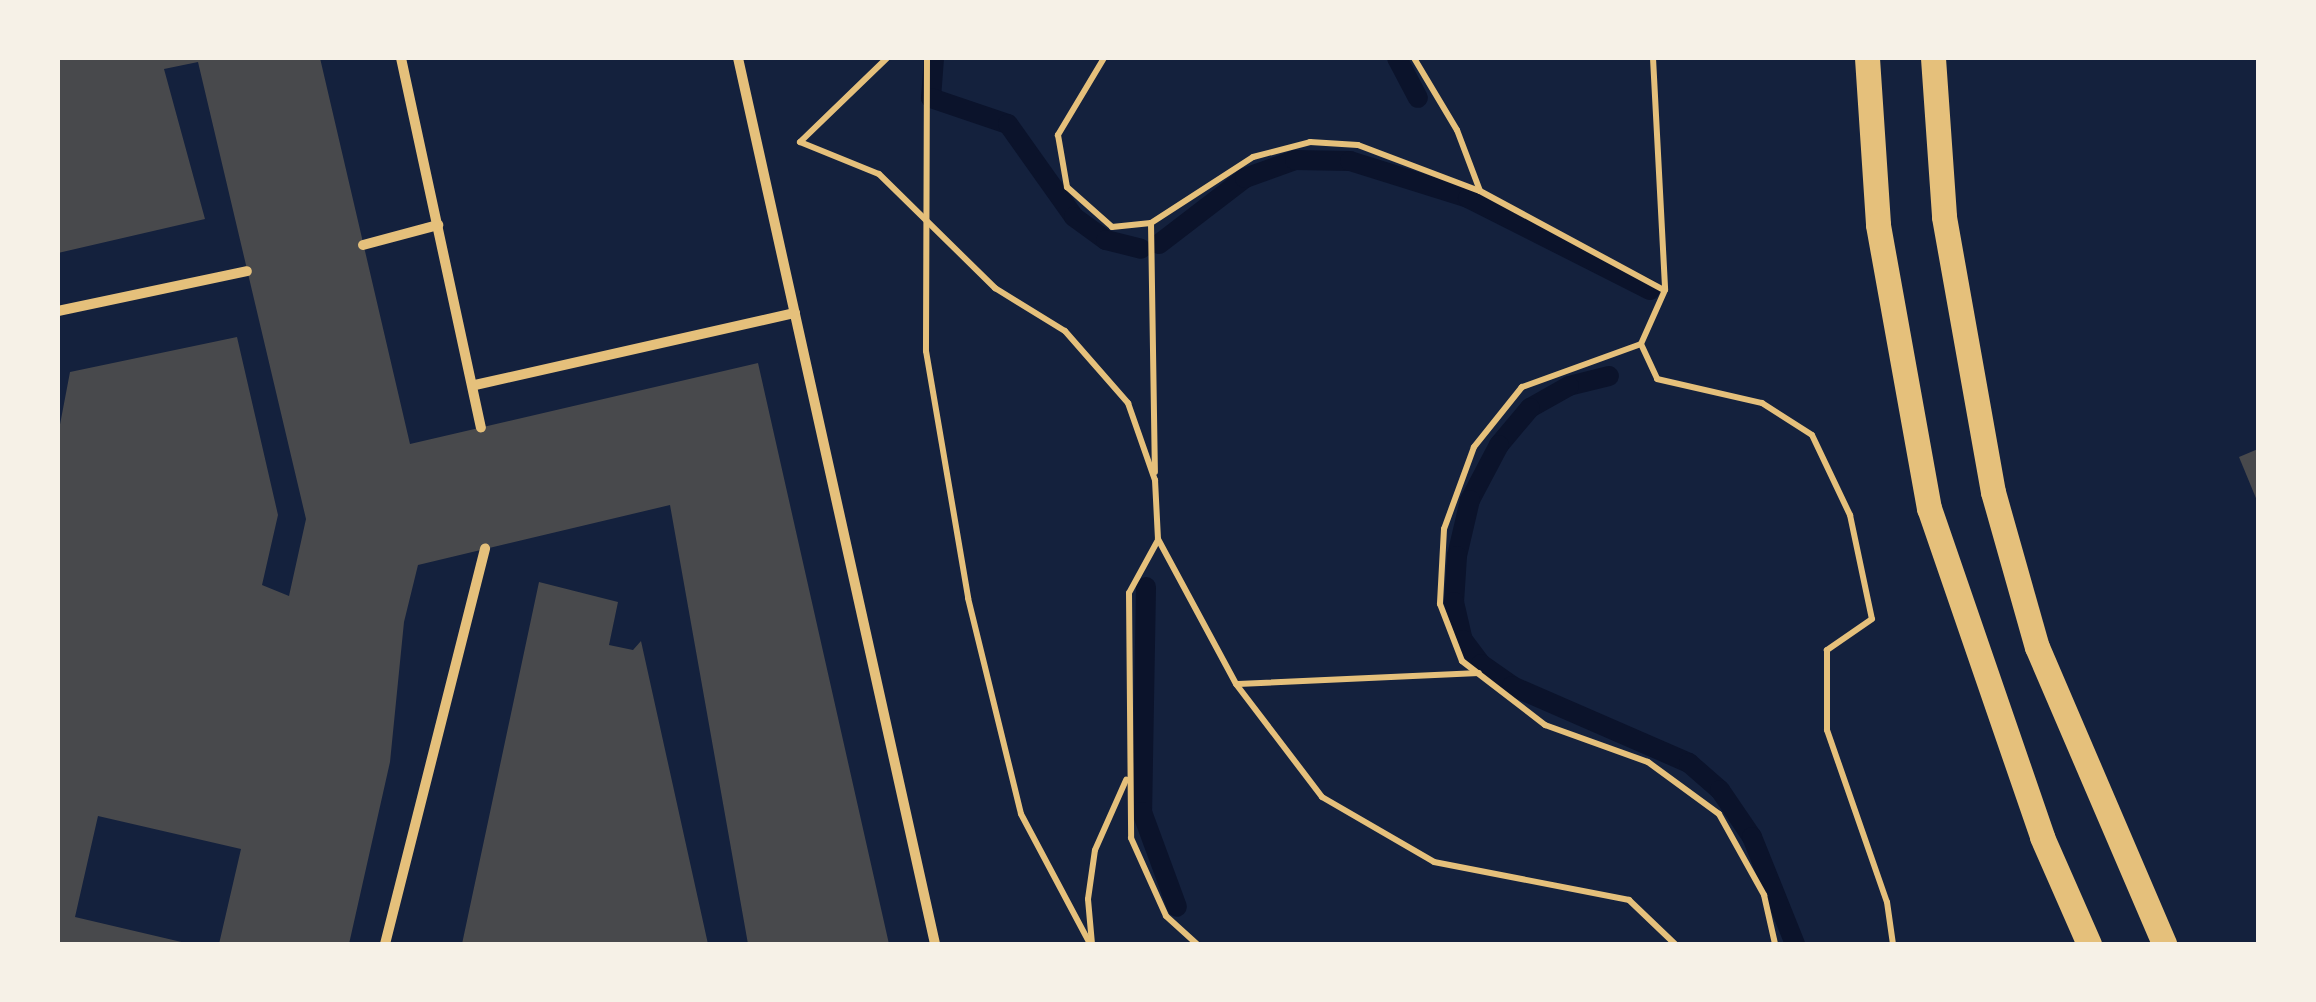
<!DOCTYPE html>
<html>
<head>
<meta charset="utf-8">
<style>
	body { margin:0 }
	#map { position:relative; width:2316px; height:1002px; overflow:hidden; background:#14213d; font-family:Commissioner,sans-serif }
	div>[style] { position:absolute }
	.stream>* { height:20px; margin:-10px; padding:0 10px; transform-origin:10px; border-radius:10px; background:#0b132b }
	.building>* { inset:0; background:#48494c }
	.path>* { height:6px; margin:-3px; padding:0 3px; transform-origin:3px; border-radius:3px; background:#e5c07b }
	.minor>* { height:10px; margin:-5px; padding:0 5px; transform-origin:5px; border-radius:5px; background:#e5c07b }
	.primary>* { height:25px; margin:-12.5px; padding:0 12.5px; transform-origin:12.5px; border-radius:12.5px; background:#e5c07b }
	span { translate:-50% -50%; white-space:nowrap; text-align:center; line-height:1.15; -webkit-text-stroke:8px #f6f1e7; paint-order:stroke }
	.frame { position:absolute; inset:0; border:60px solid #f6f1e7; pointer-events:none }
</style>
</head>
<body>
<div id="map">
	<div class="stream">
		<i style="left:934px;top:58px;width:40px;rotate:94.3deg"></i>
		<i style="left:931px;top:98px;width:81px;rotate:18.7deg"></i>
		<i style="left:1008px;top:124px;width:114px;rotate:54.6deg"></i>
		<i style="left:1074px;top:217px;width:39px;rotate:36deg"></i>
		<i style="left:1106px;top:240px;width:36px;rotate:14deg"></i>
		<i style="left:1397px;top:58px;width:45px;rotate:62.3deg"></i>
		<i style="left:1159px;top:244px;width:108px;rotate:-37.5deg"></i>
		<i style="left:1245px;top:178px;width:53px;rotate:-19.8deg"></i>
		<i style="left:1295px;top:160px;width:55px;rotate:1deg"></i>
		<i style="left:1350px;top:161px;width:124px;rotate:17.4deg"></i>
		<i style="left:1468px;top:198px;width:204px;rotate:26.8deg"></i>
		<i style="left:1609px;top:376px;width:41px;rotate:166deg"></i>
		<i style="left:1569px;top:386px;width:45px;rotate:150.6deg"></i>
		<i style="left:1530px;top:408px;width:48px;rotate:130deg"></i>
		<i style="left:1499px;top:445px;width:62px;rotate:117.8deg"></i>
		<i style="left:1470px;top:500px;width:57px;rotate:103.1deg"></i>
		<i style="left:1457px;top:556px;width:46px;rotate:93.7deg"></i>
		<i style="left:1454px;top:602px;width:39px;rotate:77deg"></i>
		<i style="left:1463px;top:640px;width:30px;rotate:53deg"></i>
		<i style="left:1481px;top:664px;width:38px;rotate:35deg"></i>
		<i style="left:1512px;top:686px;width:193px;rotate:23.5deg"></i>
		<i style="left:1689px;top:763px;width:41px;rotate:41.1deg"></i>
		<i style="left:1720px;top:790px;width:57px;rotate:55.8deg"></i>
		<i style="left:1752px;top:837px;width:115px;rotate:68.1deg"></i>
		<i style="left:1146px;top:587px;width:225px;rotate:91deg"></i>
		<i style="left:1142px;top:812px;width:101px;rotate:69.8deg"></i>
	</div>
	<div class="building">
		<i style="clip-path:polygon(58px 58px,320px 58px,410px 444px,758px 363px,889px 944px,748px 944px,670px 505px,418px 565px,404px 622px,390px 762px,349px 944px,219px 944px,241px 849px,98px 816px,75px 917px,190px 944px,58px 944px,58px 435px,70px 372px,237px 337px,278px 515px,262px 585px,289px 596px,306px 519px,198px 62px,164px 69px,205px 219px,58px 253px)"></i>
		<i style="clip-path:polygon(2258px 449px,2258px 503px,2239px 457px)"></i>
		<i style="clip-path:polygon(539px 582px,618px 602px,609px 645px,633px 650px,641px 641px,708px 944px,462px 944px)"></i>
	</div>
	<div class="path">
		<i style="left:887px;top:58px;width:121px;rotate:136deg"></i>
		<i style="left:800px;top:142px;width:85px;rotate:22.1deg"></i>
		<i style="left:879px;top:174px;width:163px;rotate:44.5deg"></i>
		<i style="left:995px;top:288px;width:82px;rotate:31.6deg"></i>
		<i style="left:1065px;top:331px;width:96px;rotate:48.8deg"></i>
		<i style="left:1128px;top:403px;width:82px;rotate:70.7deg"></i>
		<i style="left:1155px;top:480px;width:59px;rotate:87.1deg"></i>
		<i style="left:1158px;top:539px;width:165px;rotate:61.7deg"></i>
		<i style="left:1236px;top:684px;width:142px;rotate:52.7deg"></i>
		<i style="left:1322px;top:797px;width:129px;rotate:30.1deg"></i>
		<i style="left:1434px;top:862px;width:199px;rotate:11deg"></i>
		<i style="left:1629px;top:900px;width:64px;rotate:43.7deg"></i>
		<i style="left:927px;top:58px;width:293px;rotate:90.2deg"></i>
		<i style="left:926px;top:351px;width:251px;rotate:80.3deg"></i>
		<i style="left:968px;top:598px;width:222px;rotate:76.2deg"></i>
		<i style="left:1021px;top:814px;width:147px;rotate:62deg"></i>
		<i style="left:1104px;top:58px;width:90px;rotate:120.9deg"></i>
		<i style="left:1058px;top:135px;width:53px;rotate:80.2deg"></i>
		<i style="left:1067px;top:187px;width:60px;rotate:41.6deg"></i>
		<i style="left:1112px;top:227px;width:39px;rotate:-6deg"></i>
		<i style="left:1151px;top:223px;width:121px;rotate:-32.9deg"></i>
		<i style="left:1253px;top:157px;width:59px;rotate:-14.7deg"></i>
		<i style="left:1310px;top:142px;width:48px;rotate:3.6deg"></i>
		<i style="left:1358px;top:145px;width:130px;rotate:20.7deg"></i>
		<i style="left:1414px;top:58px;width:84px;rotate:59.2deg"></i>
		<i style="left:1457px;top:130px;width:65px;rotate:69.3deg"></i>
		<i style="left:1480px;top:191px;width:209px;rotate:28.3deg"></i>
		<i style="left:1653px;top:58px;width:232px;rotate:87deg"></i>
		<i style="left:1665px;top:290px;width:59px;rotate:114deg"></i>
		<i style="left:1641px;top:344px;width:127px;rotate:160.1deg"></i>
		<i style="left:1522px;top:387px;width:77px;rotate:128.7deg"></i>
		<i style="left:1474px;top:447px;width:87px;rotate:110.1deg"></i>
		<i style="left:1444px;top:529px;width:75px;rotate:93.1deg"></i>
		<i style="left:1440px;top:604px;width:61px;rotate:68.9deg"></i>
		<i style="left:1462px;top:661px;width:105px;rotate:37.6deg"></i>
		<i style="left:1545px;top:725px;width:109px;rotate:19.8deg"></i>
		<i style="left:1648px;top:762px;width:88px;rotate:36.2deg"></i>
		<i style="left:1719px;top:814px;width:93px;rotate:60.9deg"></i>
		<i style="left:1764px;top:895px;width:50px;rotate:77.3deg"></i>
		<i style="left:1151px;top:223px;width:249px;rotate:89.1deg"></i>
		<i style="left:1641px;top:344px;width:38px;rotate:65deg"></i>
		<i style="left:1657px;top:379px;width:108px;rotate:12.9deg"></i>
		<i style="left:1762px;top:403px;width:59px;rotate:32.6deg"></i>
		<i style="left:1812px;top:435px;width:89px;rotate:64.6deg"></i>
		<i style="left:1850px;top:515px;width:106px;rotate:78.1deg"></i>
		<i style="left:1872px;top:619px;width:55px;rotate:145.4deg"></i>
		<i style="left:1827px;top:650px;width:80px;rotate:90deg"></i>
		<i style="left:1827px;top:730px;width:182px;rotate:70.8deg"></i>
		<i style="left:1887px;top:902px;width:42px;rotate:81.9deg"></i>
		<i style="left:1158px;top:540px;width:60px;rotate:118.7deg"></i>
		<i style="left:1129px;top:593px;width:245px;rotate:89.5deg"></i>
		<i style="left:1131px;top:838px;width:85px;rotate:65.8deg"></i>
		<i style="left:1166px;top:916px;width:42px;rotate:42.1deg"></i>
		<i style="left:1238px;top:684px;width:241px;rotate:-2.6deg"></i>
		<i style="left:1092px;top:944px;width:45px;rotate:-95.1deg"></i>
		<i style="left:1088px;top:899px;width:49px;rotate:-81.9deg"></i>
		<i style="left:1095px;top:850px;width:77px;rotate:-66.1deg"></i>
	</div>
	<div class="minor">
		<i style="left:401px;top:58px;width:378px;rotate:77.8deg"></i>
		<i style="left:738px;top:58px;width:908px;rotate:77.46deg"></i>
		<i style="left:363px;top:245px;width:78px;rotate:-14.9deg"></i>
		<i style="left:58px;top:311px;width:193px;rotate:-11.9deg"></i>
		<i style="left:475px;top:385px;width:328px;rotate:-12.7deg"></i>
		<i style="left:385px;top:944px;width:408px;rotate:-75.8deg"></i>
	</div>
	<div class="primary">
		<i style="left:1867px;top:58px;width:167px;rotate:86.2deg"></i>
		<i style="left:1878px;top:225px;width:288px;rotate:79.8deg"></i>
		<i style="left:1929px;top:508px;width:348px;rotate:71deg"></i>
		<i style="left:2042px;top:837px;width:117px;rotate:66.3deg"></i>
		<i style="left:1933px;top:58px;width:159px;rotate:86deg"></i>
		<i style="left:1944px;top:217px;width:279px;rotate:79.9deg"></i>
		<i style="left:1993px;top:492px;width:161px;rotate:74.2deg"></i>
		<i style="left:2037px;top:647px;width:323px;rotate:66.8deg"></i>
	</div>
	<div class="frame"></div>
</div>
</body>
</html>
